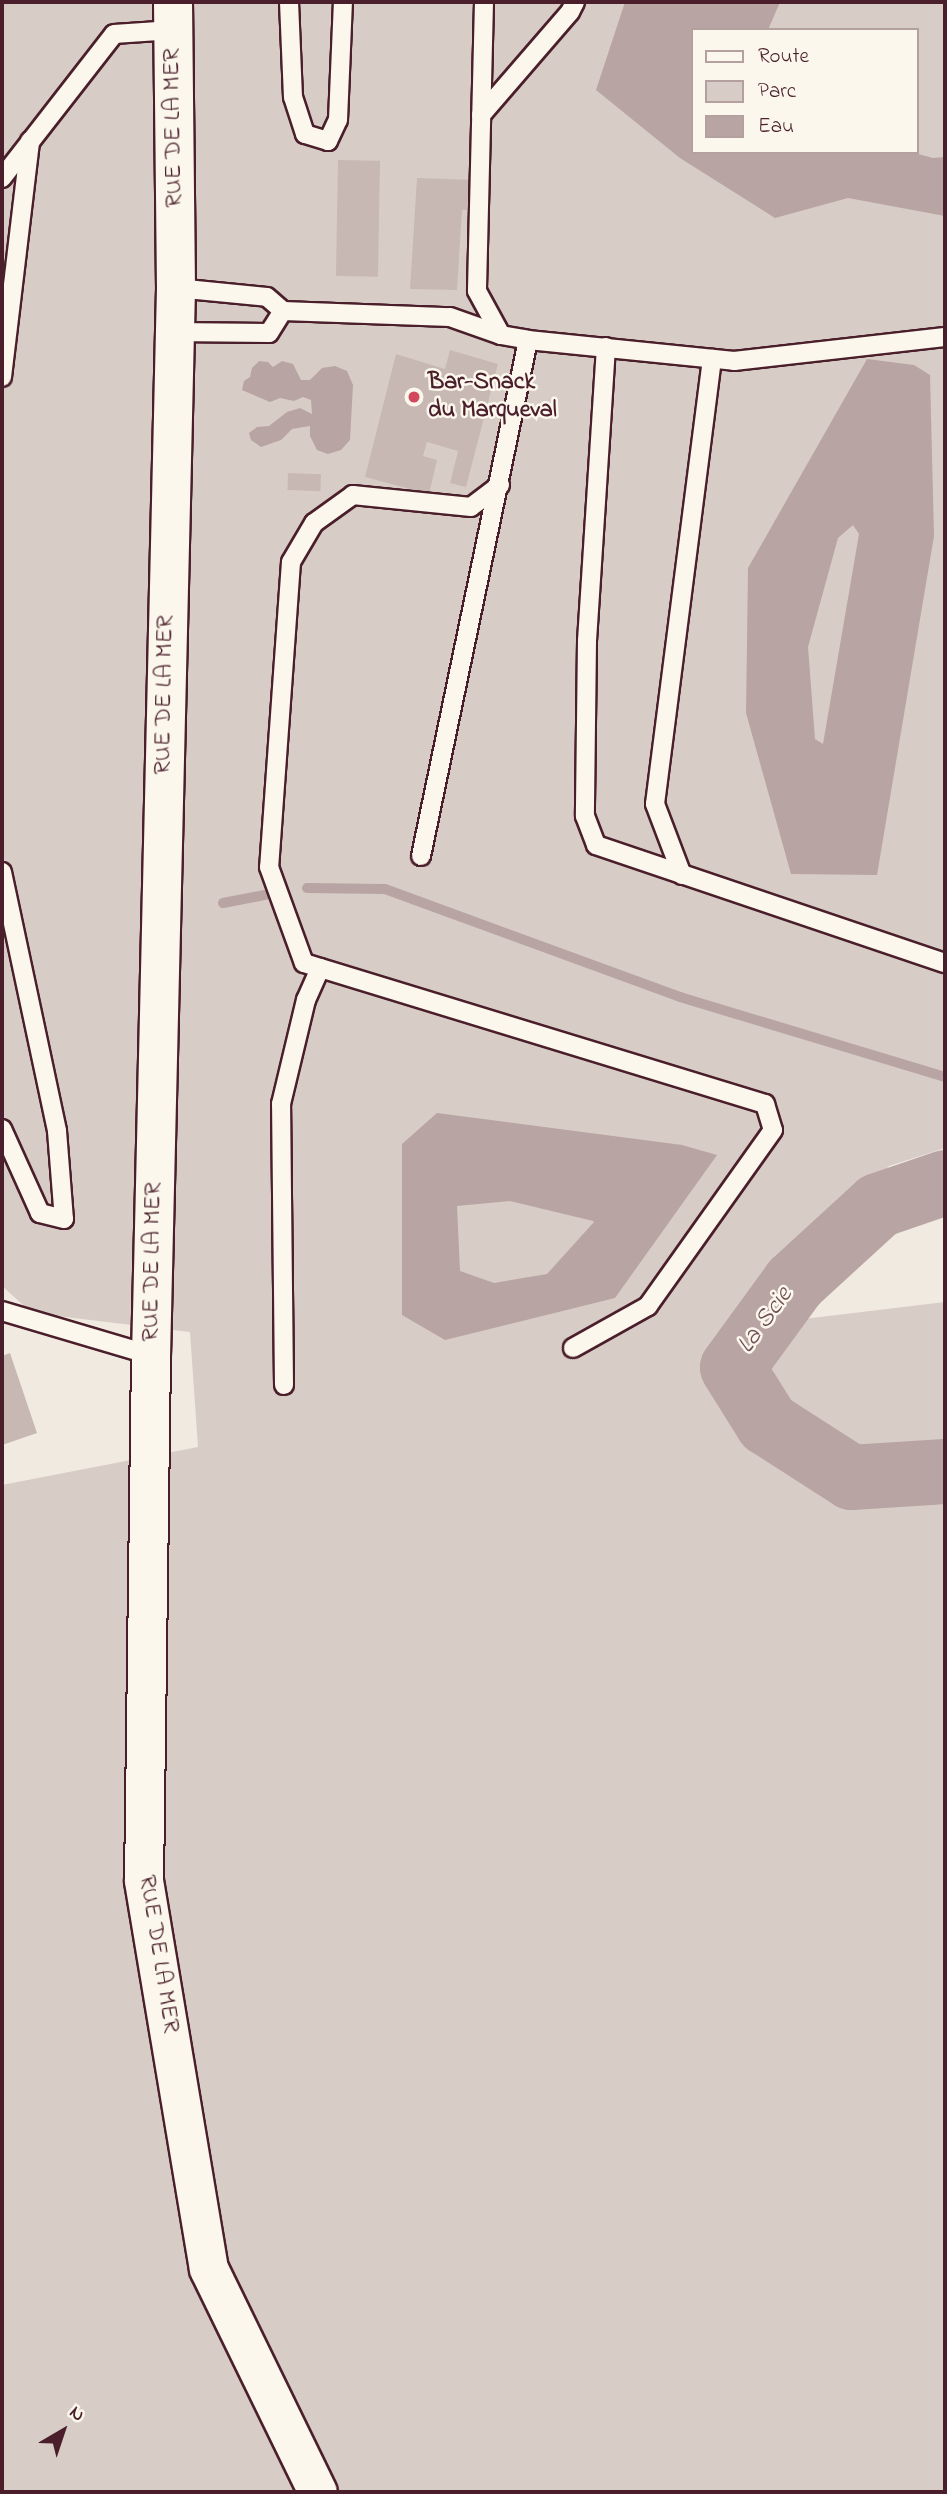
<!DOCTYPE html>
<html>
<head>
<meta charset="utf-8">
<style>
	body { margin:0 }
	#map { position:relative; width:947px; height:2494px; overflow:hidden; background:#f0eae0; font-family:"Indie Flower",sans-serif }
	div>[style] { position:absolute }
	.green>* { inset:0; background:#d8ccc6 }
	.water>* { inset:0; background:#b8a4a2 }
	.stream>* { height:10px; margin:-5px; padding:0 5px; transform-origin:5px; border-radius:5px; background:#b8a4a2 }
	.river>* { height:65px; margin:-32.5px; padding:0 32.5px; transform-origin:32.5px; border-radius:32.5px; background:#b8a4a2 }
	.building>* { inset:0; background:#c8b8b3; transform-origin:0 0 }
	.roads { filter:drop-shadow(2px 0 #4a1f2b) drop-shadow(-2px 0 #4a1f2b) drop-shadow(0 2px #4a1f2b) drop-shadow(0 -2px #4a1f2b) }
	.service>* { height:18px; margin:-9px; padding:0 9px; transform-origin:9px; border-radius:9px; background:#fbf7ec }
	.tertiary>* { height:38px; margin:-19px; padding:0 19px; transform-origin:19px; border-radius:19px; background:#fbf7ec }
	.dots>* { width:19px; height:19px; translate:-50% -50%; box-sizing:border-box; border:4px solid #fbf7ec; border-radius:50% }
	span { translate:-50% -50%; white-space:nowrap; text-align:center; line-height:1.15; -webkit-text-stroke:5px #fbf7ec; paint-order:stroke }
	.street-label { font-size:24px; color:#4a1f2b }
	.poi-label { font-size:24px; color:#4a1f2b; font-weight:700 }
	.left { translate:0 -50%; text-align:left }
	.water-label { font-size:26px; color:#704e55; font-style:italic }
	.frame { position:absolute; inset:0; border:4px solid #4a1f2b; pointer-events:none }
	.legend { position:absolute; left:691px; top:28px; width:228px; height:126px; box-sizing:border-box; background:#fbf7ec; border:2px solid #b4a19f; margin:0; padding:9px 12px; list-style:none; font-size:21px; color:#4a1f2b }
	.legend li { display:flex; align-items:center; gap:14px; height:35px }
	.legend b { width:35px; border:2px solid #b4a19f }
	.north { position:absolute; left:28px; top:2396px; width:70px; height:70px; -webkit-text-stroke:5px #fbf7ec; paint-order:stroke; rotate:39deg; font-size:19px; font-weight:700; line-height:28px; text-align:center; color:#4a1f2b }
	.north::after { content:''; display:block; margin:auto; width:24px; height:32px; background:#4a1f2b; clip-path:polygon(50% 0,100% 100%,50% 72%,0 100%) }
</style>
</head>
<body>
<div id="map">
	<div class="green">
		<i style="clip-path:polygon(evenodd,2px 2px,945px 2px,945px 1148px,889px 1166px,728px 1328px,945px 1302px,945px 2492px,2px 2492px,2px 1485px,198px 1447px,190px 1332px,32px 1313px,2px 1286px,2px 2px,693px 30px,917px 30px,917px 152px,693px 152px,693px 30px)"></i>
	</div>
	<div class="water">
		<i style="clip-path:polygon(625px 2px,780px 2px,768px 30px,693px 30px,693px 152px,911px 152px,933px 158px,945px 157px,945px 216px,848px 198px,775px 218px,680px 158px,596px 90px)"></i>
		<i style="clip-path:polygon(evenodd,867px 359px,914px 365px,930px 375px,934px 536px,877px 875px,791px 874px,746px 713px,748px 568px,867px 359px,853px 525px,859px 534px,823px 744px,815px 739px,808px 647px,838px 538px,853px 525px)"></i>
		<i style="clip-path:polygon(259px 361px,268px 362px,273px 367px,282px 361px,293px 364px,301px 380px,310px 380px,322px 368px,335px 366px,347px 371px,353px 385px,350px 440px,341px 450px,328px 454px,317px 450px,310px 436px,310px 426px,292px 429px,281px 440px,261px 447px,251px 440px,249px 433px,257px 427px,269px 426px,287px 412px,300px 408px,312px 414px,311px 400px,303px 397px,294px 401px,280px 398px,270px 402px,242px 390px,244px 381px,250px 377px,252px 368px)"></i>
		<i style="clip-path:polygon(evenodd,437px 1113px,682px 1145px,717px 1155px,615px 1298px,445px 1340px,402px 1315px,402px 1144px,437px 1113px,510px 1201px,593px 1221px,594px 1222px,547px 1274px,494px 1283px,460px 1271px,457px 1206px,510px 1201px)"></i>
	</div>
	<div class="stream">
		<i style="left:307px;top:888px;width:78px;rotate:0.7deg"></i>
		<i style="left:385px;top:889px;width:314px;rotate:20.1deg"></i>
		<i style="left:680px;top:997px;width:277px;rotate:16.8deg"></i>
		<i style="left:223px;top:903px;width:43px;rotate:-10.8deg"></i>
	</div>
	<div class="river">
		<i style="left:945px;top:1182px;width:71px;rotate:161.1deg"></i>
		<i style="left:878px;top:1205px;width:114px;rotate:137.5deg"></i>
		<i style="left:794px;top:1282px;width:105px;rotate:126.1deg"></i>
		<i style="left:732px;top:1367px;width:66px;rotate:58deg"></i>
		<i style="left:767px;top:1423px;width:100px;rotate:32.7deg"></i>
		<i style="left:851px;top:1477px;width:94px;rotate:-3.7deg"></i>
	</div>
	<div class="building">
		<i style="left:338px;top:160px;width:42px;height:116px;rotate:1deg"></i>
		<i style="clip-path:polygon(417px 178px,478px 180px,477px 210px,462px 210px,457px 290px,410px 289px)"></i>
		<i style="clip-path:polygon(450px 350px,498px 364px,466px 487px,450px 483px,458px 451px,427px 442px,423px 456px,437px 460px,429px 494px,365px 477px,396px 354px,445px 369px)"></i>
		<i style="left:288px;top:473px;width:33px;height:17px;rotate:2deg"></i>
		<i style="clip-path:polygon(10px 1353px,37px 1433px,2px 1445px,2px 1356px)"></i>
	</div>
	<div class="roads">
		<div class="service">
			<i style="left:289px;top:2px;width:95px;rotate:87.6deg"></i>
			<i style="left:293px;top:97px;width:39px;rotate:72deg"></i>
			<i style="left:305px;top:134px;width:24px;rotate:17deg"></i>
			<i style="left:328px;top:141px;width:23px;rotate:-65deg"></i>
			<i style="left:338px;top:120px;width:118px;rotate:-87.6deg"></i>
			<i style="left:484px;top:2px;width:289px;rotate:91.4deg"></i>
			<i style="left:477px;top:291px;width:50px;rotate:61.4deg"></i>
			<i style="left:481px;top:115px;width:136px;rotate:-49.2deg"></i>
			<i style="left:570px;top:12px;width:11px;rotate:-63deg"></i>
			<i style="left:2px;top:178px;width:182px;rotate:-52.1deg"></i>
			<i style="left:114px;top:34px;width:59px;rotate:-3.9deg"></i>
			<i style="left:176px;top:288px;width:91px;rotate:5.6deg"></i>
			<i style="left:267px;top:297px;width:21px;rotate:41deg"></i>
			<i style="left:283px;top:311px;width:167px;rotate:2.1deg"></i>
			<i style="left:450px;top:317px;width:54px;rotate:19.4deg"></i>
			<i style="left:501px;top:335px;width:27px;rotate:10deg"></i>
			<i style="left:528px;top:340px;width:207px;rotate:5.8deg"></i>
			<i style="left:734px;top:361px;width:212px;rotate:-6.5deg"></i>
			<i style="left:173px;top:332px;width:96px;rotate:0.6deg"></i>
			<i style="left:269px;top:333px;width:26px;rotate:-58deg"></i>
			<i style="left:606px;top:347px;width:295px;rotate:93.7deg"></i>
			<i style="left:587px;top:641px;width:175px;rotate:90.7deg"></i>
			<i style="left:585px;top:816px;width:31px;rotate:69deg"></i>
			<i style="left:596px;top:845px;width:368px;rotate:18.7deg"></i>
			<i style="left:2px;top:377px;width:238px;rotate:-83.2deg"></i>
			<i style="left:500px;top:485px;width:36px;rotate:143deg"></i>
			<i style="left:471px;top:507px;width:119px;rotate:-174.2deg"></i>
			<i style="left:353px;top:495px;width:48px;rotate:144.3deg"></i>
			<i style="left:314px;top:523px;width:45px;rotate:120.5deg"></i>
			<i style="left:291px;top:562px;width:306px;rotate:94.1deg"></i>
			<i style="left:269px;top:867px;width:102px;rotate:70deg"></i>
			<i style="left:304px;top:963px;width:482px;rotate:17deg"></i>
			<i style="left:765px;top:1104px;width:27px;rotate:73deg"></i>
			<i style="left:773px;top:1130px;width:216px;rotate:125.4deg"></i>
			<i style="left:648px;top:1306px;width:86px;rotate:150.8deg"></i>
			<i style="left:421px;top:856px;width:527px;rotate:-78.28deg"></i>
			<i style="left:2px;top:872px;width:265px;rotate:78deg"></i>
			<i style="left:57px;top:1131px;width:88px;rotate:85.5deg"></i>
			<i style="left:64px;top:1219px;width:25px;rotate:-166deg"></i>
			<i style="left:40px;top:1213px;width:92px;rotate:-114.3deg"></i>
			<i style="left:682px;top:875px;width:76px;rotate:-110.8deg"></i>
			<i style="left:655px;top:804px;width:449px;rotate:-82.7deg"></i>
			<i style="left:2px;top:1311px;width:155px;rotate:16.5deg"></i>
			<i style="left:284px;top:1385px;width:281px;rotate:-90.6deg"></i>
			<i style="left:281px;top:1104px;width:107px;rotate:-76.5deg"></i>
			<i style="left:306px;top:1000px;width:35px;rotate:-66deg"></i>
		</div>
		<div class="tertiary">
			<i style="left:173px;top:2px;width:286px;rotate:89.4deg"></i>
			<i style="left:176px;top:288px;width:1067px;rotate:91.34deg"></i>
			<i style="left:151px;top:1355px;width:526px;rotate:90.76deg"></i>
			<i style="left:144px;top:1881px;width:393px;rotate:80.5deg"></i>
			<i style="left:209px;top:2269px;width:248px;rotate:64deg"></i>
		</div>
	</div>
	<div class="dots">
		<i style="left:414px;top:397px;background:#d1495b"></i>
	</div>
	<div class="street-label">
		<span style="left:174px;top:128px;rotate:-91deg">RUE DE LA MER</span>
		<span style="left:165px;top:695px;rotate:-89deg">RUE DE LA MER</span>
		<span style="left:153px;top:1262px;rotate:-89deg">RUE DE LA MER</span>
		<span style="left:158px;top:1954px;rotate:81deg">RUE DE LA MER</span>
	</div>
	<div class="poi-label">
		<span class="left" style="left:428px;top:397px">Bar-Snack<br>du Marqueval</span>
	</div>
	<div class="water-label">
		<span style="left:766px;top:1321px;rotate:-54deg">La Scie</span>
	</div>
	<div class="frame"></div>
	<ul class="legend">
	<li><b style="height:9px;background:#fbf7ec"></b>Route</li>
	<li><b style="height:19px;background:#d8ccc6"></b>Parc</li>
	<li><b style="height:19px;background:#b8a4a2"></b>Eau</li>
	</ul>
	<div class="north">N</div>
</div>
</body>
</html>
